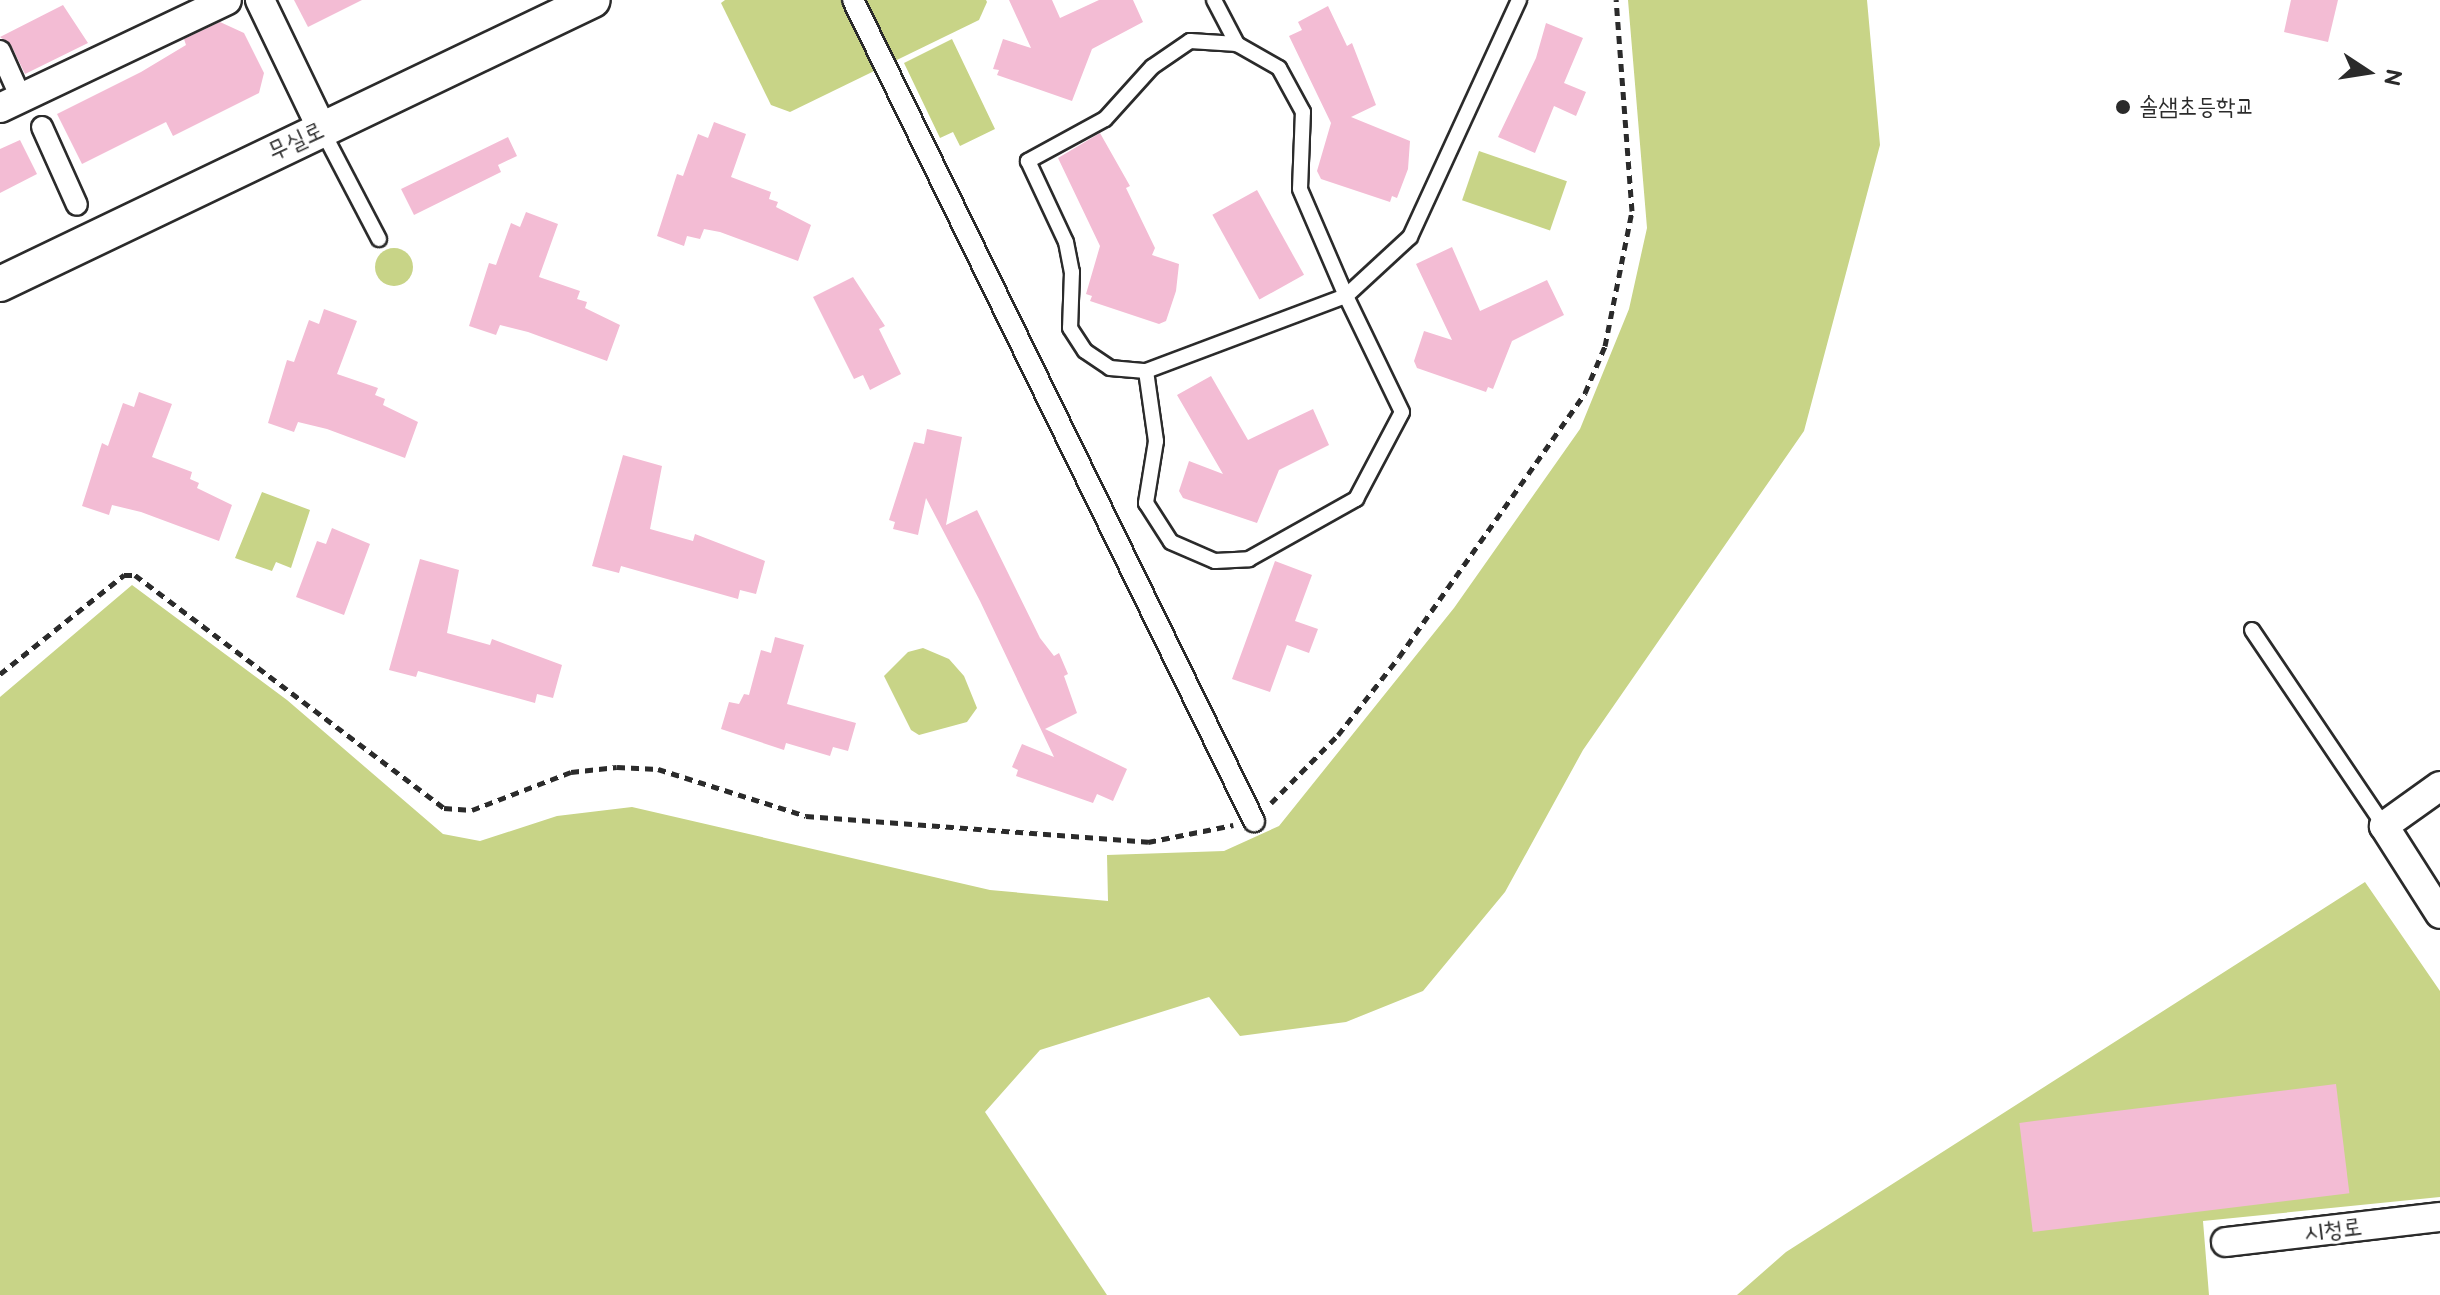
<!DOCTYPE html>
<html>
<head>
<meta charset="utf-8">
<style>
	body { margin:0 }
	#map { position:relative; width:2440px; height:1295px; overflow:hidden; background:#fff; font-family:"Balsamiq Sans","Poor Story",sans-serif }
	div>[style] { position:absolute }
	.green>* { inset:0; background:#c8d487; transform-origin:0 0 }
	.round { border-radius:50% }
	.building>* { inset:0; background:#f3bcd4; transform-origin:0 0 }
	.path>* { height:5px; margin-top:-2.5px; transform-origin:0; background:repeating-linear-gradient(90deg,#2b2b2b 0 8px,transparent 0 14px) }
	.roads { filter:drop-shadow(2px 0 #2b2b2b) drop-shadow(-2px 0 #2b2b2b) drop-shadow(0 2px #2b2b2b) drop-shadow(0 -2px #2b2b2b) }
	.service>* { height:14px; margin:-7px; padding:0 7px; transform-origin:7px; border-radius:7px; background:#fff }
	.pedestrian>* { height:20px; margin:-10px; padding:0 10px; transform-origin:10px; border-radius:10px; background:#fff }
	.minor>* { height:28px; margin:-14px; padding:0 14px; transform-origin:14px; border-radius:14px; background:#fff }
	.tertiary>* { height:34px; margin:-17px; padding:0 17px; transform-origin:17px; border-radius:17px; background:#fff }
	.dots>* { width:22px; height:22px; translate:-50% -50%; box-sizing:border-box; border:4px solid #fff; border-radius:50% }
	span { translate:-50% -50%; white-space:nowrap; text-align:center; line-height:1.15; -webkit-text-stroke:6px #fff; paint-order:stroke }
	.poi-label { font-size:24px; color:#2b2b2b }
	.left { translate:0 -50%; text-align:left }
	.street-label { font-size:24px; color:#2b2b2b }
	.north { position:absolute; left:2328px; top:32px; width:80px; height:80px; -webkit-text-stroke:6px #fff; paint-order:stroke; rotate:102deg; font-size:22px; font-weight:700; line-height:32px; text-align:center; color:#2b2b2b }
	.north::after { content:''; display:block; margin:auto; width:28px; height:36px; background:#2b2b2b; clip-path:polygon(50% 0,100% 100%,50% 72%,0 100%) }
</style>
</head>
<body>
<div id="map">
	<div class="green">
		<i style="clip-path:polygon(725px 0,986px 0,987px 2px,979px 20px,790px 112px,771px 105px,721px 3px)"></i>
		<i style="clip-path:polygon(1628px 0,1867px 0,1880px 145px,1804px 431px,1583px 750px,1505px 892px,1423px 991px,1346px 1022px,1240px 1036px,1209px 997px,1040px 1050px,985px 1112px,1107px 1295px,0 1295px,0 697px,132px 585px,287px 700px,443px 834px,480px 841px,557px 816px,632px 807px,990px 890px,1108px 901px,1107px 855px,1224px 851px,1279px 826px,1454px 608px,1580px 429px,1629px 309px,1647px 228px)"></i>
		<i style="clip-path:polygon(952px 39px,995px 129px,960px 146px,953px 132px,940px 138px,904px 63px)"></i>
		<i style="left:1479px;top:151px;width:93px;height:52px;rotate:19deg"></i>
		<i class="round" style="left:375px;top:248px;width:38px;height:38px"></i>
		<i style="clip-path:polygon(262px 492px,310px 510px,291px 568px,276px 562px,272px 571px,235px 558px)"></i>
		<i style="clip-path:polygon(923px 648px,949px 659px,964px 676px,977px 708px,967px 722px,919px 735px,911px 730px,884px 676px,908px 652px)"></i>
		<i style="clip-path:polygon(2365px 882px,2440px 991px,2440px 1197px,2203px 1221px,2209px 1295px,1737px 1295px,1786px 1252px)"></i>
	</div>
	<div class="building">
		<i style="clip-path:polygon(294px 0,362px 0,308px 27px)"></i>
		<i style="clip-path:polygon(1009px 0,1052px 0,1060px 18px,1099px 0,1133px 0,1143px 22px,1092px 49px,1072px 101px,997px 75px,999px 70px,993px 69px,1003px 39px,1031px 48px)"></i>
		<i style="clip-path:polygon(2291px 0,2338px 0,2328px 42px,2284px 32px)"></i>
		<i style="clip-path:polygon(63px 5px,88px 43px,25px 74px,11px 45px,0 37px)"></i>
		<i style="clip-path:polygon(1328px 6px,1347px 46px,1352px 43px,1376px 105px,1351px 117px,1410px 141px,1408px 169px,1397px 198px,1392px 196px,1390px 202px,1321px 179px,1317px 171px,1331px 123px,1289px 36px,1302px 30px,1298px 22px)"></i>
		<i style="clip-path:polygon(220px 22px,244px 33px,264px 73px,259px 93px,173px 136px,166px 122px,82px 164px,57px 114px,141px 72px,186px 45px,184px 39px)"></i>
		<i style="clip-path:polygon(1546px 23px,1583px 38px,1564px 83px,1586px 92px,1576px 116px,1554px 106px,1535px 153px,1498px 137px,1536px 58px)"></i>
		<i style="clip-path:polygon(714px 122px,746px 134px,731px 177px,771px 192px,769px 199px,778px 202px,776px 207px,811px 225px,798px 261px,720px 232px,704px 229px,700px 239px,687px 236px,684px 246px,657px 236px,677px 174px,683px 176px,698px 134px,708px 138px)"></i>
		<i style="clip-path:polygon(1100px 133px,1130px 186px,1126px 188px,1155px 248px,1152px 255px,1179px 264px,1176px 291px,1166px 321px,1159px 324px,1090px 301px,1092px 296px,1086px 294px,1100px 246px,1058px 158px)"></i>
		<i style="clip-path:polygon(508px 137px,517px 156px,498px 165px,501px 172px,414px 215px,401px 189px)"></i>
		<i style="clip-path:polygon(20px 140px,37px 174px,0 193px,0 149px)"></i>
		<i style="left:1257px;top:190px;width:97px;height:51px;rotate:61deg"></i>
		<i style="clip-path:polygon(526px 212px,558px 224px,539px 277px,580px 291px,577px 299px,587px 302px,585px 308px,620px 325px,607px 361px,528px 332px,500px 325px,496px 335px,469px 326px,489px 263px,496px 265px,511px 223px,520px 227px)"></i>
		<i style="clip-path:polygon(1452px 247px,1480px 311px,1547px 280px,1564px 315px,1512px 341px,1493px 389px,1488px 387px,1486px 392px,1417px 368px,1414px 361px,1424px 331px,1452px 340px,1416px 264px)"></i>
		<i style="clip-path:polygon(853px 277px,885px 326px,879px 329px,901px 374px,870px 390px,863px 375px,854px 379px,813px 297px)"></i>
		<i style="clip-path:polygon(324px 309px,357px 321px,337px 374px,378px 388px,375px 395px,385px 399px,383px 405px,418px 422px,405px 458px,327px 429px,298px 422px,294px 432px,268px 423px,287px 360px,294px 362px,309px 320px,319px 324px)"></i>
		<i style="clip-path:polygon(1211px 376px,1248px 440px,1313px 409px,1329px 445px,1279px 470px,1257px 523px,1183px 498px,1179px 491px,1189px 461px,1223px 474px,1177px 395px)"></i>
		<i style="clip-path:polygon(139px 392px,172px 404px,152px 457px,192px 472px,190px 479px,199px 483px,197px 488px,232px 505px,219px 541px,141px 512px,112px 505px,109px 515px,82px 506px,102px 443px,108px 446px,123px 403px,134px 407px)"></i>
		<i style="clip-path:polygon(927px 429px,962px 437px,946px 525px,977px 510px,1040px 638px,1054px 656px,1059px 653px,1068px 674px,1064px 676px,1077px 713px,1045px 729px,1127px 769px,1113px 801px,1097px 794px,1093px 803px,1016px 776px,1018px 770px,1012px 767px,1022px 744px,1054px 757px,980px 601px,926px 498px,918px 535px,893px 529px,895px 522px,889px 520px,914px 442px,924px 444px)"></i>
		<i style="clip-path:polygon(623px 455px,662px 466px,650px 529px,693px 541px,695px 534px,765px 561px,756px 594px,740px 590px,738px 599px,621px 566px,619px 573px,592px 566px)"></i>
		<i style="clip-path:polygon(332px 528px,370px 544px,344px 615px,296px 597px,317px 541px,326px 544px)"></i>
		<i style="clip-path:polygon(420px 559px,459px 570px,447px 633px,490px 645px,492px 639px,562px 665px,553px 698px,537px 694px,535px 703px,418px 671px,416px 677px,389px 670px)"></i>
		<i style="clip-path:polygon(1275px 561px,1312px 575px,1295px 621px,1318px 629px,1309px 653px,1287px 645px,1270px 692px,1232px 679px)"></i>
		<i style="clip-path:polygon(775px 637px,804px 645px,787px 704px,856px 723px,848px 751px,833px 747px,830px 756px,786px 743px,784px 750px,721px 729px,729px 702px,739px 704px,744px 694px,749px 695px,761px 650px,771px 653px)"></i>
		<i style="left:2336px;top:1084px;width:110px;height:319px;rotate:83deg"></i>
	</div>
	<div class="path">
		<i style="left:0;top:674px;width:159px;rotate:-38.6deg"></i>
		<i style="left:124px;top:575px;width:11px"></i>
		<i style="left:135px;top:575px;width:387px;rotate:37deg"></i>
		<i style="left:444px;top:808px;width:28px;rotate:4deg"></i>
		<i style="left:472px;top:810px;width:106px;rotate:-21deg"></i>
		<i style="left:571px;top:772px;width:46px;rotate:-6.2deg"></i>
		<i style="left:617px;top:767px;width:41px;rotate:2.8deg"></i>
		<i style="left:658px;top:769px;width:155px;rotate:17.6deg"></i>
		<i style="left:806px;top:816px;width:343px;rotate:4.3deg"></i>
		<i style="left:1148px;top:842px;width:87px;rotate:-11.3deg"></i>
		<i style="left:1271px;top:803px;width:95px;rotate:-45.4deg"></i>
		<i style="left:1338px;top:735px;width:99px;rotate:-52deg"></i>
		<i style="left:1399px;top:657px;width:323px;rotate:-54.8deg"></i>
		<i style="left:1585px;top:393px;width:51px;rotate:-66.9deg"></i>
		<i style="left:1605px;top:346px;width:138px;rotate:-78.7deg"></i>
		<i style="left:1632px;top:211px;width:212px;rotate:-94.3deg"></i>
	</div>
	<div class="roads">
		<div class="service">
			<i style="left:1214px;top:0;width:50px;rotate:62.4deg"></i>
			<i style="left:322px;top:130px;width:123px;rotate:62.4deg"></i>
			<i style="left:1146px;top:371px;width:71px;rotate:81.9deg"></i>
			<i style="left:1156px;top:441px;width:63px;rotate:99.2deg"></i>
			<i style="left:1146px;top:503px;width:46px;rotate:57.3deg"></i>
			<i style="left:1171px;top:542px;width:48px;rotate:23.4deg"></i>
			<i style="left:1215px;top:561px;width:34px;rotate:-3deg"></i>
			<i style="left:1249px;top:559px;width:123px;rotate:-29.3deg"></i>
			<i style="left:1356px;top:499px;width:98px;rotate:-62.1deg"></i>
			<i style="left:1402px;top:412px;width:129px;rotate:-115.8deg"></i>
			<i style="left:1346px;top:296px;width:116px;rotate:-113.3deg"></i>
			<i style="left:1300px;top:189px;width:77px;rotate:-87.8deg"></i>
			<i style="left:1303px;top:112px;width:50px;rotate:-118.6deg"></i>
			<i style="left:1279px;top:68px;width:48px;rotate:-150.3deg"></i>
			<i style="left:1237px;top:44px;width:47px;rotate:-176.3deg"></i>
			<i style="left:1190px;top:41px;width:46px;rotate:145.6deg"></i>
			<i style="left:1152px;top:67px;width:70px;rotate:132.1deg"></i>
			<i style="left:1105px;top:119px;width:88px;rotate:151.4deg"></i>
			<i style="left:1028px;top:161px;width:89px;rotate:64.9deg"></i>
			<i style="left:1066px;top:242px;width:31px;rotate:79deg"></i>
			<i style="left:1072px;top:272px;width:56px;rotate:92deg"></i>
			<i style="left:1070px;top:328px;width:27px;rotate:57deg"></i>
			<i style="left:1085px;top:351px;width:30px;rotate:34deg"></i>
			<i style="left:1110px;top:368px;width:36px;rotate:5deg"></i>
			<i style="left:1146px;top:371px;width:214px;rotate:-20.6deg"></i>
			<i style="left:1346px;top:296px;width:87px;rotate:-42.7deg"></i>
			<i style="left:1410px;top:237px;width:261px;rotate:-65.3deg"></i>
			<i style="left:2252px;top:630px;width:236px;rotate:56deg"></i>
		</div>
		<div class="pedestrian">
			<i style="left:853px;top:0;width:914px;rotate:63.97deg"></i>
			<i style="left:0;top:51px;width:42px;rotate:65.9deg"></i>
			<i style="left:42px;top:127px;width:85px;rotate:65.8deg"></i>
		</div>
		<div class="minor">
			<i style="left:260px;top:0;width:143px;rotate:64.3deg"></i>
			<i style="left:0;top:108px;width:251px;rotate:-25.4deg"></i>
			<i style="left:2440px;top:786px;width:69px;rotate:144.5deg"></i>
			<i style="left:2384px;top:826px;width:104px;rotate:57.5deg"></i>
			<i style="left:2226px;top:1242px;width:215px;rotate:-6.7deg"></i>
		</div>
		<div class="tertiary">
			<i style="left:0;top:284px;width:657px;rotate:-25.59deg"></i>
		</div>
	</div>
	<div class="dots">
		<i style="left:2123px;top:107px;background:#2b2b2b"></i>
	</div>
	<div class="poi-label">
		<span class="left" style="left:2139px;top:107px">솔샘초등학교</span>
	</div>
	<div class="street-label">
		<span style="left:296px;top:141px;rotate:-25deg">무실로</span>
		<span style="left:2333px;top:1230px;rotate:-7deg">시청로</span>
	</div>
	<div class="north">N</div>
</div>
</body>
</html>
